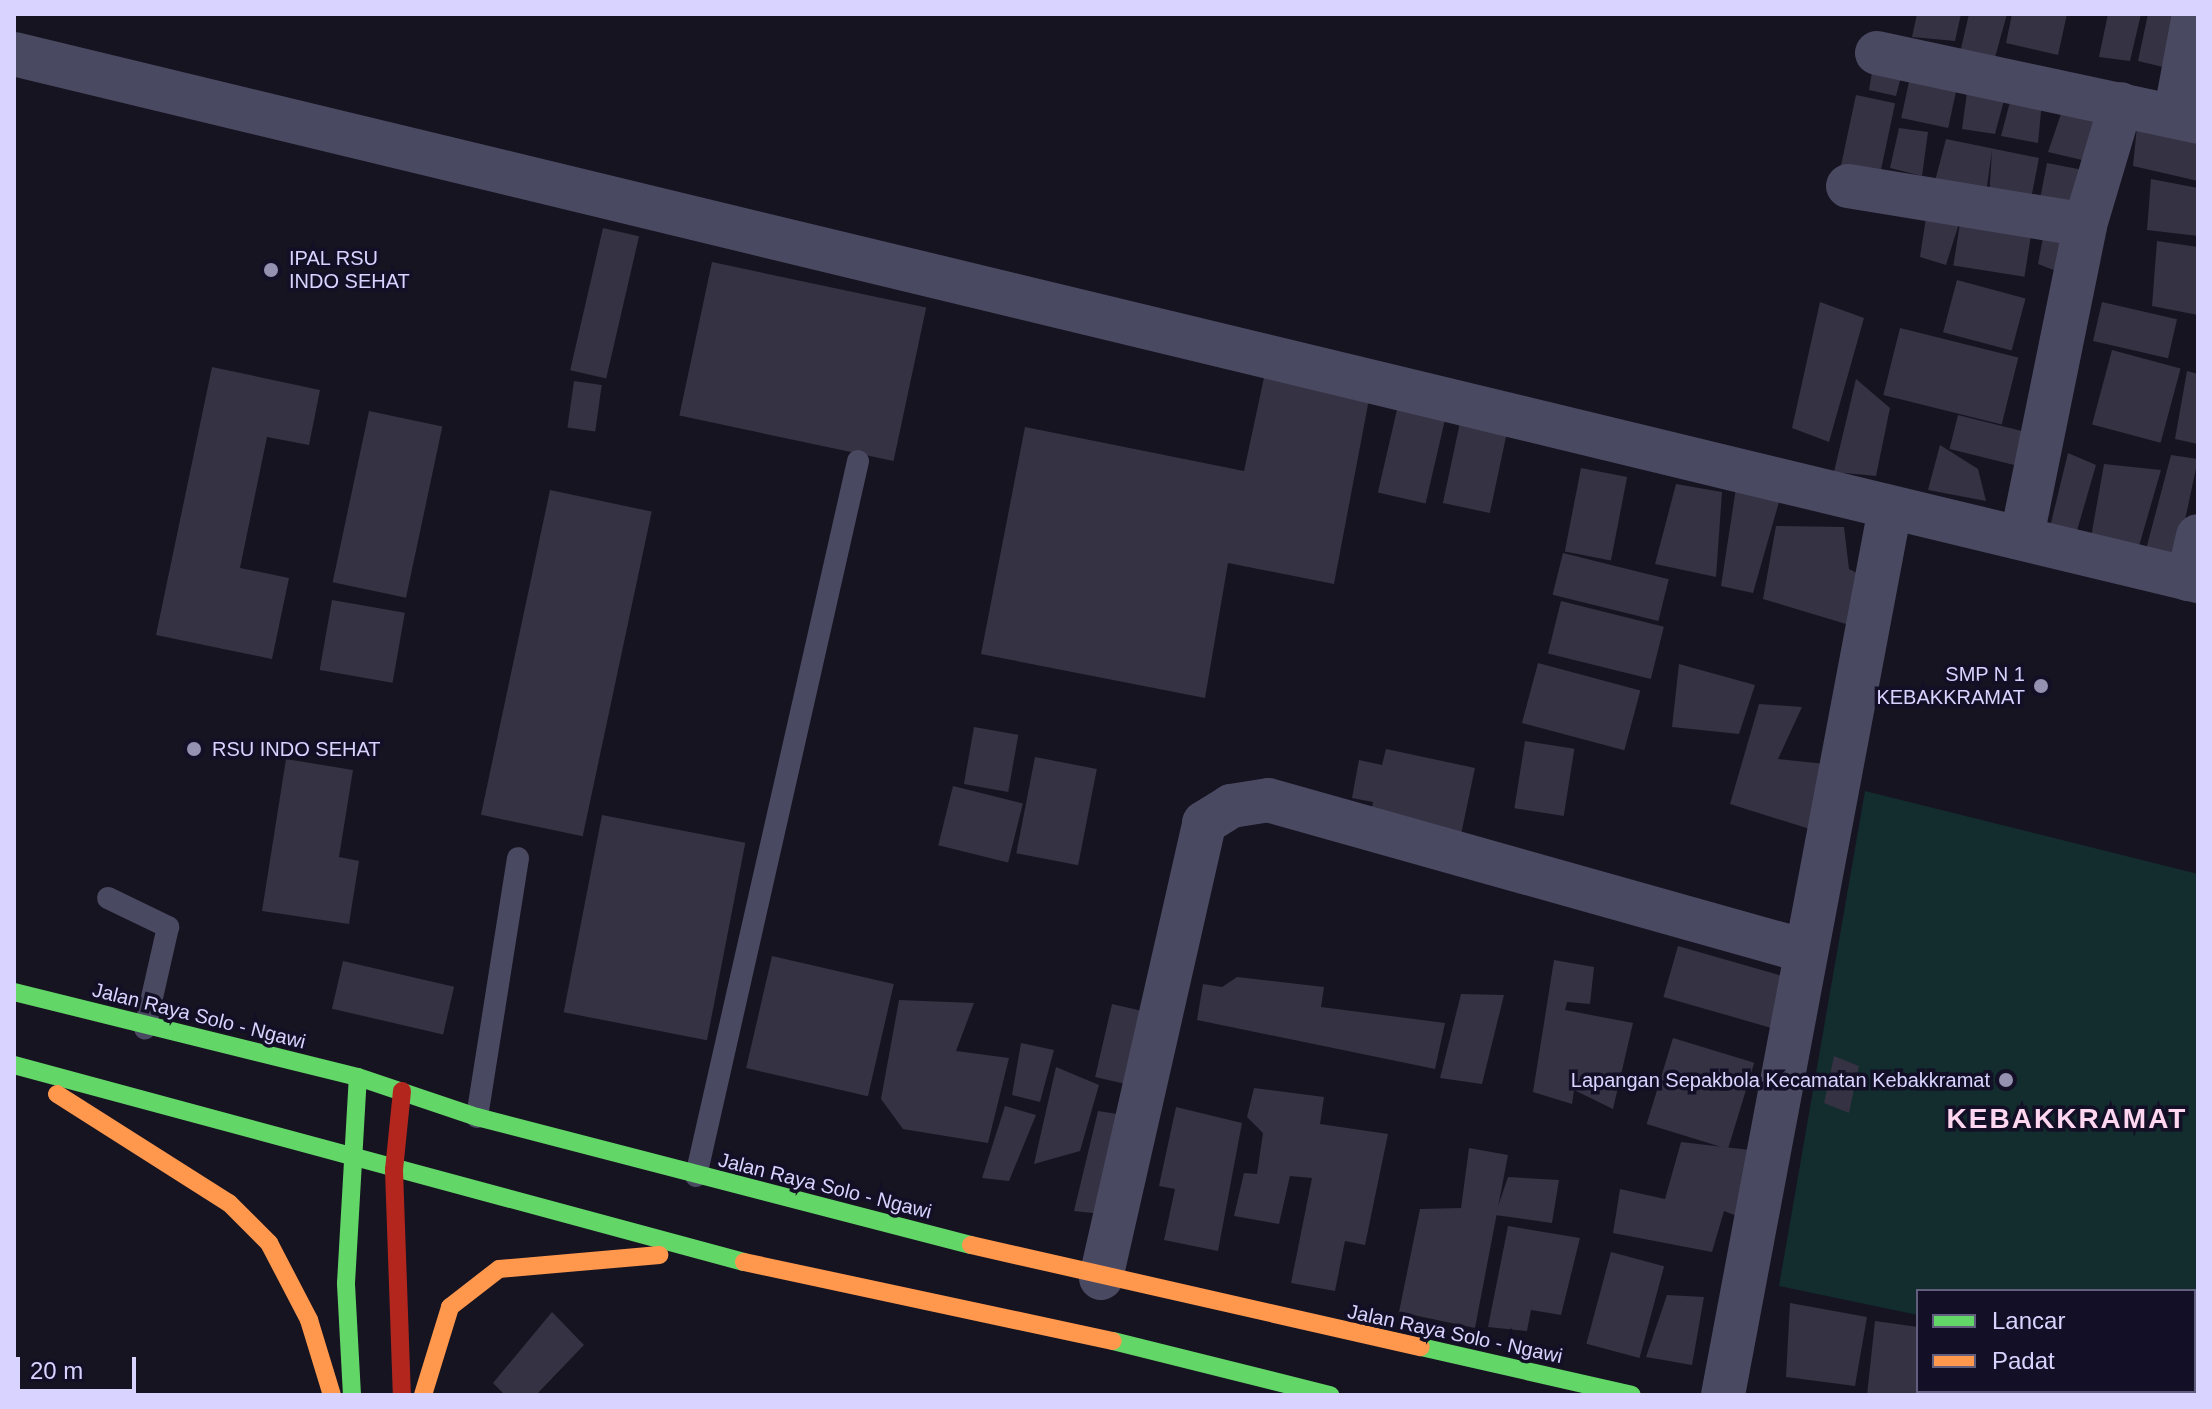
<!DOCTYPE html>
<html>
<head>
<meta charset="utf-8">
<style>
	body { margin:0 }
	#map { position:relative; width:2212px; height:1409px; overflow:hidden; background:#161421; font-family:Arial,sans-serif }
	div>[style] { position:absolute }
	.green>* { inset:0; background:#132c2d }
	.building>* { inset:0; background:#343243; transform-origin:0 0 }
	.lane>* { height:22px; margin:-11px; padding:0 11px; transform-origin:11px; border-radius:11px; background:#4a4962 }
	.street>* { height:44px; margin:-22px; padding:0 22px; transform-origin:22px; border-radius:22px; background:#4a4962 }
	.fast>* { height:18px; margin:-9px; padding:0 9px; transform-origin:9px; border-radius:9px; background:#63d668 }
	.slow>* { height:18px; margin:-9px; padding:0 9px; transform-origin:9px; border-radius:9px; background:#ff974d }
	.jam>* { height:18px; margin:-9px; padding:0 9px; transform-origin:9px; border-radius:9px; background:#b3261e }
	.dots>* { width:22px; height:22px; translate:-50% -50%; box-sizing:border-box; border:4px solid #130f26; border-radius:50% }
	span { translate:-50% -50%; white-space:nowrap; text-align:center; line-height:1.15; -webkit-text-stroke:7px #130f26; paint-order:stroke }
	.poi-label { font-size:20px; color:#d9d4ff }
	.left { translate:0 -50%; text-align:left }
	.right { translate:-100% -50%; text-align:right }
	.street-label { font-size:20px; color:#d9d4ff }
	.district-label { font-size:28px; color:#ffd6f0; font-weight:700; letter-spacing:2px }
	.frame { position:absolute; inset:0; border:16px solid #d9d4ff; pointer-events:none }
	.legend { position:absolute; left:1916px; top:1289px; width:280px; height:104px; box-sizing:border-box; background:#130f26; border:2px solid #625e7d; margin:0; padding:10px 14px; list-style:none; font-size:24px; color:#d9d4ff }
	.legend li { display:flex; align-items:center; gap:16px; height:40px }
	.legend b { width:40px; border:2px solid #625e7d }
	.scale { position:absolute; left:16px; top:1357px; width:120px; height:36px; box-sizing:border-box; border:4px solid #d9d4ff; border-top:0; padding-left:10px; font-size:24px; line-height:28px; white-space:nowrap; color:#d9d4ff; -webkit-text-stroke:6px #130f26; paint-order:stroke }
</style>
</head>
<body>
<div id="map">
	<div class="green">
		<i style="clip-path:polygon(1865px 791px,2198px 874px,2198px 1373px,2194px 1291px,1918px 1291px,1918px 1315px,1779px 1286px)"></i>
	</div>
	<div class="building">
		<i style="clip-path:polygon(1917px 14px,1961px 14px,1955px 41px,1912px 37px)"></i>
		<i style="clip-path:polygon(1969px 14px,2007px 14px,1994px 61px,1959px 57px)"></i>
		<i style="clip-path:polygon(2012px 14px,2067px 14px,2058px 55px,2006px 43px)"></i>
		<i style="clip-path:polygon(2108px 14px,2141px 14px,2130px 61px,2099px 57px)"></i>
		<i style="clip-path:polygon(2148px 14px,2176px 14px,2163px 67px,2138px 61px)"></i>
		<i style="clip-path:polygon(1874px 60px,1903px 69px,1896px 96px,1869px 90px)"></i>
		<i style="left:1910px;top:77px;width:48px;height:42px;rotate:12deg"></i>
		<i style="clip-path:polygon(1968px 85px,2006px 93px,1995px 134px,1962px 129px)"></i>
		<i style="left:1856px;top:95px;width:40px;height:78px;rotate:12deg"></i>
		<i style="clip-path:polygon(2011px 98px,2042px 102px,2038px 143px,2001px 136px)"></i>
		<i style="clip-path:polygon(2063px 108px,2107px 116px,2095px 163px,2048px 152px)"></i>
		<i style="clip-path:polygon(2137px 126px,2198px 140px,2198px 181px,2133px 166px)"></i>
		<i style="clip-path:polygon(1899px 128px,1928px 132px,1922px 176px,1890px 168px)"></i>
		<i style="clip-path:polygon(1946px 139px,2039px 158px,2030px 204px,1989px 199px,1992px 150px,1986px 194px,1934px 185px)"></i>
		<i style="left:2047px;top:163px;width:46px;height:42px;rotate:11deg"></i>
		<i style="clip-path:polygon(2151px 179px,2198px 188px,2198px 236px,2147px 230px)"></i>
		<i style="clip-path:polygon(1927px 211px,1961px 217px,1946px 265px,1920px 257px)"></i>
		<i style="left:1961px;top:217px;width:72px;height:49px;rotate:9deg"></i>
		<i style="clip-path:polygon(2045px 227px,2074px 232px,2064px 274px,2038px 264px)"></i>
		<i style="left:603px;top:228px;width:37px;height:146px;rotate:13deg"></i>
		<i style="clip-path:polygon(2157px 241px,2198px 247px,2198px 315px,2152px 306px)"></i>
		<i style="left:712px;top:262px;width:219px;height:157px;rotate:12deg"></i>
		<i style="left:1957px;top:280px;width:71px;height:54px;rotate:15deg"></i>
		<i style="clip-path:polygon(1820px 302px,1864px 318px,1829px 442px,1792px 428px)"></i>
		<i style="left:2102px;top:302px;width:77px;height:40px;rotate:13deg"></i>
		<i style="left:1900px;top:328px;width:122px;height:69px;rotate:14deg"></i>
		<i style="left:2112px;top:350px;width:71px;height:77px;rotate:15deg"></i>
		<i style="clip-path:polygon(212px 367px,320px 390px,309px 445px,267px 437px,240px 568px,289px 578px,272px 659px,156px 635px)"></i>
		<i style="clip-path:polygon(2187px 371px,2198px 374px,2198px 444px,2175px 439px)"></i>
		<i style="clip-path:polygon(1265px 373px,1370px 394px,1334px 584px,1228px 563px,1205px 698px,981px 654px,1025px 427px,1244px 471px)"></i>
		<i style="clip-path:polygon(1856px 379px,1890px 408px,1876px 476px,1834px 472px)"></i>
		<i style="left:574px;top:381px;width:28px;height:47px;rotate:8deg"></i>
		<i style="left:1399px;top:401px;width:49px;height:94px;rotate:13deg"></i>
		<i style="left:369px;top:411px;width:75px;height:175px;rotate:12deg"></i>
		<i style="left:1462px;top:413px;width:48px;height:92px;rotate:12deg"></i>
		<i style="left:1958px;top:415px;width:76px;height:35px;rotate:14deg"></i>
		<i style="clip-path:polygon(1940px 445px,1978px 469px,1986px 501px,1928px 490px)"></i>
		<i style="clip-path:polygon(2068px 453px,2096px 465px,2074px 541px,2049px 531px)"></i>
		<i style="clip-path:polygon(2171px 455px,2198px 459px,2175px 567px,2144px 557px)"></i>
		<i style="clip-path:polygon(2104px 464px,2161px 470px,2137px 553px,2090px 543px)"></i>
		<i style="left:1581px;top:468px;width:47px;height:85px;rotate:11deg"></i>
		<i style="clip-path:polygon(1676px 484px,1722px 492px,1716px 577px,1655px 564px)"></i>
		<i style="clip-path:polygon(1736px 488px,1781px 495px,1753px 593px,1721px 586px)"></i>
		<i style="left:550px;top:490px;width:104px;height:332px;rotate:12deg"></i>
		<i style="clip-path:polygon(1776px 526px,1844px 527px,1849px 569px,1865px 577px,1856px 627px,1763px 599px)"></i>
		<i style="left:1563px;top:553px;width:109px;height:43px;rotate:14deg"></i>
		<i style="left:332px;top:600px;width:74px;height:71px;rotate:10deg"></i>
		<i style="left:1561px;top:601px;width:106px;height:54px;rotate:14deg"></i>
		<i style="left:1538px;top:663px;width:106px;height:62px;rotate:15deg"></i>
		<i style="clip-path:polygon(1679px 664px,1755px 685px,1739px 734px,1672px 727px)"></i>
		<i style="clip-path:polygon(1759px 704px,1802px 707px,1778px 759px,1835px 765px,1816px 831px,1730px 804px)"></i>
		<i style="left:974px;top:727px;width:45px;height:58px;rotate:10deg"></i>
		<i style="left:1525px;top:741px;width:50px;height:68px;rotate:9deg"></i>
		<i style="clip-path:polygon(1386px 749px,1475px 768px,1459px 844px,1369px 825px,1373px 802px,1352px 798px,1359px 760px,1382px 765px)"></i>
		<i style="left:1035px;top:757px;width:63px;height:98px;rotate:11deg"></i>
		<i style="clip-path:polygon(286px 759px,353px 770px,339px 857px,359px 861px,349px 924px,262px 911px)"></i>
		<i style="left:953px;top:786px;width:72px;height:61px;rotate:14deg"></i>
		<i style="left:602px;top:815px;width:146px;height:201px;rotate:11deg"></i>
		<i style="left:1678px;top:946px;width:115px;height:53px;rotate:16deg"></i>
		<i style="left:772px;top:956px;width:125px;height:115px;rotate:13deg"></i>
		<i style="clip-path:polygon(1554px 960px,1594px 967px,1590px 1004px,1567px 1002px,1565px 1010px,1633px 1023px,1613px 1109px,1574px 1090px,1572px 1104px,1533px 1092px)"></i>
		<i style="left:343px;top:961px;width:114px;height:49px;rotate:13deg"></i>
		<i style="clip-path:polygon(1237px 977px,1324px 987px,1321px 1007px,1445px 1023px,1435px 1069px,1197px 1020px,1203px 984px,1222px 987px)"></i>
		<i style="clip-path:polygon(1461px 994px,1504px 995px,1482px 1084px,1440px 1078px)"></i>
		<i style="clip-path:polygon(899px 1000px,974px 1003px,956px 1051px,1009px 1058px,988px 1143px,903px 1129px,881px 1099px)"></i>
		<i style="left:1112px;top:1004px;width:49px;height:75px;rotate:13deg"></i>
		<i style="left:1673px;top:1038px;width:85px;height:90px;rotate:17deg"></i>
		<i style="clip-path:polygon(1021px 1043px,1054px 1050px,1040px 1102px,1012px 1095px)"></i>
		<i style="clip-path:polygon(1834px 1056px,1859px 1066px,1849px 1113px,1824px 1103px)"></i>
		<i style="clip-path:polygon(1056px 1067px,1099px 1085px,1080px 1151px,1034px 1164px)"></i>
		<i style="clip-path:polygon(1254px 1088px,1324px 1097px,1320px 1124px,1388px 1134px,1365px 1245px,1345px 1241px,1335px 1291px,1291px 1283px,1312px 1178px,1290px 1176px,1279px 1224px,1234px 1216px,1244px 1173px,1257px 1174px,1263px 1133px,1247px 1117px)"></i>
		<i style="clip-path:polygon(1005px 1106px,1036px 1115px,1009px 1181px,982px 1178px)"></i>
		<i style="clip-path:polygon(1176px 1107px,1242px 1123px,1218px 1251px,1164px 1240px,1175px 1189px,1159px 1186px)"></i>
		<i style="clip-path:polygon(1098px 1111px,1131px 1116px,1111px 1215px,1074px 1211px)"></i>
		<i style="clip-path:polygon(1681px 1142px,1759px 1151px,1745px 1219px,1724px 1211px,1712px 1252px,1613px 1233px,1620px 1189px,1665px 1199px)"></i>
		<i style="clip-path:polygon(1469px 1148px,1508px 1155px,1475px 1328px,1399px 1312px,1420px 1209px,1461px 1208px)"></i>
		<i style="clip-path:polygon(1508px 1177px,1559px 1180px,1552px 1223px,1495px 1215px)"></i>
		<i style="clip-path:polygon(1508px 1226px,1580px 1238px,1561px 1315px,1531px 1310px,1527px 1331px,1488px 1327px)"></i>
		<i style="left:1611px;top:1252px;width:55px;height:95px;rotate:15deg"></i>
		<i style="clip-path:polygon(1667px 1295px,1704px 1297px,1692px 1365px,1646px 1357px)"></i>
		<i style="clip-path:polygon(1790px 1303px,1867px 1317px,1855px 1386px,1786px 1377px)"></i>
		<i style="clip-path:polygon(552px 1312px,584px 1345px,536px 1395px,505px 1395px,493px 1383px)"></i>
		<i style="clip-path:polygon(1875px 1321px,1918px 1327px,1918px 1391px,1953px 1395px,1867px 1395px)"></i>
	</div>
	<div class="lane">
		<i style="left:108px;top:898px;width:67px;rotate:25.8deg"></i>
		<i style="left:168px;top:927px;width:104px;rotate:102.8deg"></i>
		<i style="left:477px;top:1117px;width:262px;rotate:-81deg"></i>
		<i style="left:696px;top:1176px;width:733px;rotate:-77.23deg"></i>
	</div>
	<div class="street">
		<i style="left:1877px;top:53px;width:328px;rotate:12.1deg"></i>
		<i style="left:14px;top:54px;width:2247px;rotate:13.57deg"></i>
		<i style="left:2175px;top:116px;width:104px;rotate:-79.4deg"></i>
		<i style="left:1848px;top:186px;width:240px;rotate:9.3deg"></i>
		<i style="left:2022px;top:536px;width:317px;rotate:-78.5deg"></i>
		<i style="left:2085px;top:225px;width:126px;rotate:-73.4deg"></i>
		<i style="left:2188px;top:579px;width:44px;rotate:-76.9deg"></i>
		<i style="left:1101px;top:1278px;width:467px;rotate:-77.2deg"></i>
		<i style="left:1204px;top:823px;width:32px;rotate:-32deg"></i>
		<i style="left:1231px;top:806px;width:37px;rotate:-9deg"></i>
		<i style="left:1268px;top:800px;width:558px;rotate:15.71deg"></i>
		<i style="left:1723px;top:1395px;width:902px;rotate:-79.33deg"></i>
	</div>
	<div class="fast">
		<i style="left:14px;top:992px;width:354px;rotate:13.9deg"></i>
		<i style="left:358px;top:1077px;width:126px;rotate:18.6deg"></i>
		<i style="left:477px;top:1117px;width:510px;rotate:14.53deg"></i>
		<i style="left:14px;top:1065px;width:756px;rotate:15.1deg"></i>
		<i style="left:1113px;top:1341px;width:224px;rotate:14deg"></i>
		<i style="left:1421px;top:1347px;width:216px;rotate:12.8deg"></i>
		<i style="left:352px;top:1395px;width:112px;rotate:-93.1deg"></i>
		<i style="left:346px;top:1283px;width:206px;rotate:-86.7deg"></i>
	</div>
	<div class="slow">
		<i style="left:57px;top:1094px;width:204px;rotate:32.4deg"></i>
		<i style="left:229px;top:1203px;width:57px;rotate:45deg"></i>
		<i style="left:269px;top:1243px;width:87px;rotate:62.5deg"></i>
		<i style="left:309px;top:1320px;width:78px;rotate:73deg"></i>
		<i style="left:971px;top:1245px;width:461px;rotate:12.8deg"></i>
		<i style="left:744px;top:1262px;width:377px;rotate:12.1deg"></i>
		<i style="left:423px;top:1395px;width:92px;rotate:-72.9deg"></i>
		<i style="left:450px;top:1307px;width:62px;rotate:-37.8deg"></i>
		<i style="left:499px;top:1269px;width:161px;rotate:-5deg"></i>
	</div>
	<div class="jam">
		<i style="left:402px;top:1091px;width:79px;rotate:95.8deg"></i>
		<i style="left:394px;top:1170px;width:225px;rotate:88deg"></i>
	</div>
	<div class="dots">
		<i style="left:271px;top:270px;background:#9591b1"></i>
		<i style="left:2041px;top:686px;background:#9591b1"></i>
		<i style="left:194px;top:749px;background:#9591b1"></i>
		<i style="left:2006px;top:1080px;background:#9591b1"></i>
	</div>
	<div class="poi-label">
		<span class="left" style="left:289px;top:270px">IPAL RSU<br>INDO SEHAT</span>
		<span class="right" style="left:2025px;top:686px">SMP N 1<br>KEBAKKRAMAT</span>
		<span class="left" style="left:212px;top:749px">RSU INDO SEHAT</span>
		<span class="right" style="left:1990px;top:1080px">Lapangan Sepakbola Kecamatan Kebakkramat</span>
	</div>
	<div class="street-label">
		<span style="left:199px;top:1016px;rotate:14deg">Jalan Raya Solo - Ngawi</span>
		<span style="left:825px;top:1186px;rotate:14deg">Jalan Raya Solo - Ngawi</span>
		<span style="left:1455px;top:1334px;rotate:12deg">Jalan Raya Solo - Ngawi</span>
	</div>
	<div class="district-label">
		<span style="left:2067px;top:1119px">KEBAKKRAMAT</span>
	</div>
	<div class="frame"></div>
	<ul class="legend">
	<li><b style="height:10px;background:#63d668"></b>Lancar</li>
	<li><b style="height:10px;background:#ff974d"></b>Padat</li>
	</ul>
	<div class="scale">20 m</div>
</div>
</body>
</html>
